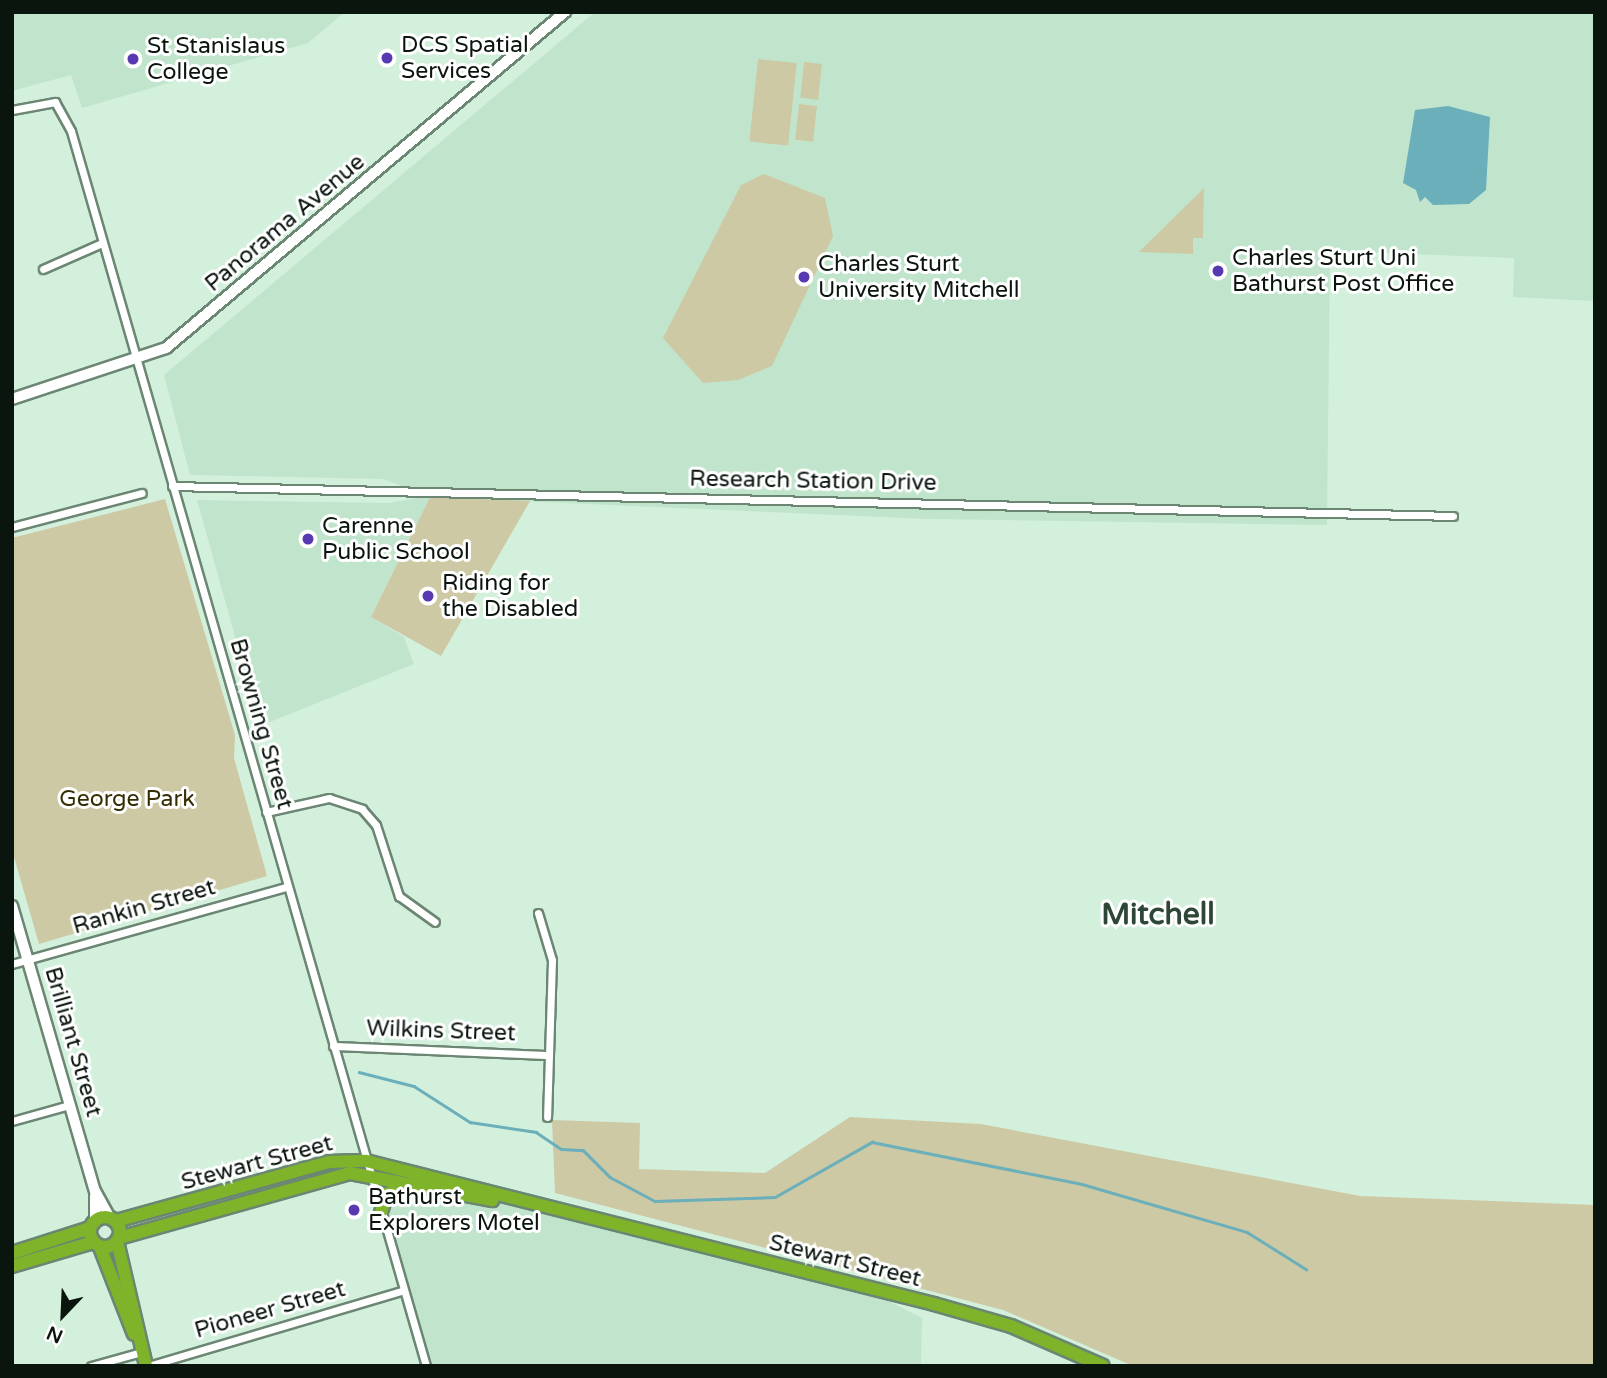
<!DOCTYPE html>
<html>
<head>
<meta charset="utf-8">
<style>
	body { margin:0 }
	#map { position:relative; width:1607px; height:1378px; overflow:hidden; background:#d3f0dc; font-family:"Varela Round",sans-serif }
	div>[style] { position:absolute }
	.built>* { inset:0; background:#c1e5cc }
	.green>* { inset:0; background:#cdc9a5; transform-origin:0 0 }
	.water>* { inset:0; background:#6aafba }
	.stream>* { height:2.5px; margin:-1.25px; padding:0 1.25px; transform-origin:1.25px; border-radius:1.25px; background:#6aafba }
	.roads { filter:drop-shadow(2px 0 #6b8673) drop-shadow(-2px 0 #6b8673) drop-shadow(0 2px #6b8673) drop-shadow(0 -2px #6b8673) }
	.street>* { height:7px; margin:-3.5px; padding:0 3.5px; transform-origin:3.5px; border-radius:3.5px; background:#fff }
	.secondary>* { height:10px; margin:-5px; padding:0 5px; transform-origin:5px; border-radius:5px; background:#fff }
	.highway>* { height:12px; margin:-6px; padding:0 6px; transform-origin:6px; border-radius:6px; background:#7fb32a }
	.highway>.ring { margin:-6px; padding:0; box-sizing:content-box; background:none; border:12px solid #7fb32a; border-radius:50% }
	.dots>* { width:19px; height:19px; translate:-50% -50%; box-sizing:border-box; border:4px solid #fff; border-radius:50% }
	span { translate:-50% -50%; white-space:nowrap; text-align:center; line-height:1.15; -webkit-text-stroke:6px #fff; paint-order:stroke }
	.poi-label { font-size:23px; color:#0a150e }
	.left { translate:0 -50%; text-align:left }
	.street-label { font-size:23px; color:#0a150e }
	.park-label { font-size:23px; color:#342e02 }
	.district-label { font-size:30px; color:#2d4636; font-weight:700 }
	.frame { position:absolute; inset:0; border:14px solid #0a150e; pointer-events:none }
	.north { position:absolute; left:28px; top:1280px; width:70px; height:70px; -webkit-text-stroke:5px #fff; paint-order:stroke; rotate:203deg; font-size:19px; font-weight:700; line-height:28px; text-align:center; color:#0a150e }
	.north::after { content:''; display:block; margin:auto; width:24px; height:32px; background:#0a150e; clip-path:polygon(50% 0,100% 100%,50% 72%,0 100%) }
</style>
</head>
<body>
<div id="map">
	<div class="built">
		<i style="clip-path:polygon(12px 12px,345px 12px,308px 43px,82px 108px,71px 75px,12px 91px)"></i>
		<i style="clip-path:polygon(595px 12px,1595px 12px,1595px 301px,1513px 297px,1514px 258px,1330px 251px,1327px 525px,928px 519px,430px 497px,371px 617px,404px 637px,414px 664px,260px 726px,197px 500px,389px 503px,429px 496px,383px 479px,190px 475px,164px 375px)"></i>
		<i style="clip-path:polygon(393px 1189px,459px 1193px,571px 1215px,859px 1286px,922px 1318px,921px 1366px,426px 1366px,382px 1205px)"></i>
	</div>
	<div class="green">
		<i style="left:758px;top:59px;width:39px;height:83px;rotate:6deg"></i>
		<i style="left:804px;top:62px;width:18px;height:36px;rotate:6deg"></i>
		<i style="left:799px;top:104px;width:18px;height:36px;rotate:6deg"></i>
		<i style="clip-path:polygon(764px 174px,825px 198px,833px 236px,772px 366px,738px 380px,703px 383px,663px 338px,741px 185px)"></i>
		<i style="clip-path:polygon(1204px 188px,1203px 238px,1193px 238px,1193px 254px,1139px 252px)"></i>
		<i style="clip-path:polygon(430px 497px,530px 501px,441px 656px,371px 617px)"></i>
		<i style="clip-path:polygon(165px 499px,235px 735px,234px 758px,267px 876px,39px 944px,12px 850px,12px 538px)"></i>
		<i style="clip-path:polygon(850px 1117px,981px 1124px,1360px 1196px,1595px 1205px,1595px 1366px,1133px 1366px,1003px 1310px,555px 1193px,552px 1120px,640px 1123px,639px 1169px,765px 1173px)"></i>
	</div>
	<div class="water">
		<i style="clip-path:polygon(1448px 106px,1490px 117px,1486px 190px,1469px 204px,1433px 205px,1425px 197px,1420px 202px,1416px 190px,1403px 183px,1415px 110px)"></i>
	</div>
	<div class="stream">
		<i style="left:359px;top:1072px;width:57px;rotate:14.3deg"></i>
		<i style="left:414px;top:1086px;width:67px;rotate:32.7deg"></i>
		<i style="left:470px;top:1122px;width:67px;rotate:8.6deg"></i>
		<i style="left:536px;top:1132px;width:30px;rotate:34deg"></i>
		<i style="left:561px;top:1149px;width:22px;rotate:3deg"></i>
		<i style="left:583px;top:1150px;width:38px;rotate:45deg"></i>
		<i style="left:610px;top:1177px;width:51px;rotate:28.1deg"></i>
		<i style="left:655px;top:1201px;width:120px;rotate:-1.9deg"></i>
		<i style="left:775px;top:1197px;width:112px;rotate:-29.6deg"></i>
		<i style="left:872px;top:1142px;width:214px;rotate:11.3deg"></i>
		<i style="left:1082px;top:1184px;width:172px;rotate:16.2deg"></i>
		<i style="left:1247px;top:1232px;width:70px;rotate:32.1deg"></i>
	</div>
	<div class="roads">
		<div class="street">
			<i style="left:12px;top:110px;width:44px;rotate:-10.5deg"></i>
			<i style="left:55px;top:102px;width:33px;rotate:61deg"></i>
			<i style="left:71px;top:131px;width:1285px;rotate:73.96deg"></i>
			<i style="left:43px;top:269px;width:64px;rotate:-23.8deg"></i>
			<i style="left:172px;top:486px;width:1281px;rotate:1.34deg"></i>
			<i style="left:12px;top:527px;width:134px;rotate:-14.7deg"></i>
			<i style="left:266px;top:812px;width:65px;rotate:-12.5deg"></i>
			<i style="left:329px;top:798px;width:35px;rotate:18deg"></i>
			<i style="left:362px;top:809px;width:21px;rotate:49deg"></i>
			<i style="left:376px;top:825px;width:75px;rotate:72.1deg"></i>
			<i style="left:399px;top:896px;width:44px;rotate:35.8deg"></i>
			<i style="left:538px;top:913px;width:49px;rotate:73.4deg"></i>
			<i style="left:552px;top:960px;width:157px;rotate:91.8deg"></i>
			<i style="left:12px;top:964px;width:285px;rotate:-15.7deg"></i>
			<i style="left:333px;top:1046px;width:215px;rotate:2.4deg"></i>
			<i style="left:12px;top:1121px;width:59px;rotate:-15.7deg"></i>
			<i style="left:91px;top:1366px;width:53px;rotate:-15.4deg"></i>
			<i style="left:148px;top:1366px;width:265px;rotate:-16.5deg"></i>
		</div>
		<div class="secondary">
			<i style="left:12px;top:399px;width:162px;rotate:-18.3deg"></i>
			<i style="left:166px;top:348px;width:522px;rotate:-40.1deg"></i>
			<i style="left:12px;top:906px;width:297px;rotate:73.8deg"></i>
			<i style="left:95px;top:1191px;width:31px;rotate:61deg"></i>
			<i style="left:95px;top:1196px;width:24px;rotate:90deg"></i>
		</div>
		<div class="highway">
			<i style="left:381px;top:1212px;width:19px;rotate:-72deg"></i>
			<i style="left:387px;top:1194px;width:24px;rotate:-24deg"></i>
			<i class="ring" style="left:90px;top:1217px;width:18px;height:18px"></i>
			<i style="left:116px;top:1221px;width:221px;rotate:-15.5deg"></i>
			<i style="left:329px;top:1162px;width:37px;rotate:-2deg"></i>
			<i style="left:366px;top:1161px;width:586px;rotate:14.13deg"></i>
			<i style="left:934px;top:1304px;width:80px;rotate:15.9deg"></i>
			<i style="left:1011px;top:1326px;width:100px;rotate:23.5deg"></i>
			<i style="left:119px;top:1238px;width:240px;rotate:-15.7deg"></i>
			<i style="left:350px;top:1173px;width:145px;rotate:10.8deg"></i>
			<i style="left:117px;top:1241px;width:128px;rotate:76.9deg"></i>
			<i style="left:100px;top:1247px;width:93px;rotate:68.7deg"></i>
			<i style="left:12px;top:1253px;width:82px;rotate:-17.8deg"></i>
			<i style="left:12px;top:1266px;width:84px;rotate:-16.5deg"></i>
		</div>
	</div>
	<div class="dots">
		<i style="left:387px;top:58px;background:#5739b1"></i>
		<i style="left:133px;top:59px;background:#5739b1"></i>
		<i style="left:1218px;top:271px;background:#5739b1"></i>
		<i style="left:804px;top:277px;background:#5739b1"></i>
		<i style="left:308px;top:539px;background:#5739b1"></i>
		<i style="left:428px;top:596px;background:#5739b1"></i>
		<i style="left:354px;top:1210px;background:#5739b1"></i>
	</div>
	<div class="poi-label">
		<span class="left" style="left:401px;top:58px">DCS Spatial<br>Services</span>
		<span class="left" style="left:147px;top:59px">St Stanislaus<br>College</span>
		<span class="left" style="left:1232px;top:271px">Charles Sturt Uni<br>Bathurst Post Office</span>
		<span class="left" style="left:818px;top:277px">Charles Sturt<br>University Mitchell</span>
		<span class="left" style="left:322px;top:539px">Carenne<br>Public School</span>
		<span class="left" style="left:442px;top:596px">Riding for<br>the Disabled</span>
		<span class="left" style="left:368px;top:1210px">Bathurst<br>Explorers Motel</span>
	</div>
	<div class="street-label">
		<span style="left:285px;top:223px;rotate:-40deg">Panorama Avenue</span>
		<span style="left:813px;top:481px;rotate:1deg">Research Station Drive</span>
		<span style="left:261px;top:724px;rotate:74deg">Browning Street</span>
		<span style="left:144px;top:907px;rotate:-16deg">Rankin Street</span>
		<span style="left:441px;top:1031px;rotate:2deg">Wilkins Street</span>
		<span style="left:73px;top:1042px;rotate:74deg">Brilliant Street</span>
		<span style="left:257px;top:1163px;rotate:-15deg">Stewart Street</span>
		<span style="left:845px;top:1261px;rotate:14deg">Stewart Street</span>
		<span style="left:270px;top:1310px;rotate:-16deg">Pioneer Street</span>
	</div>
	<div class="park-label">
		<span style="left:127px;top:799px">George Park</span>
	</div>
	<div class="district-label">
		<span style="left:1158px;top:915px">Mitchell</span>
	</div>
	<div class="frame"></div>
	<div class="north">N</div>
</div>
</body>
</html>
